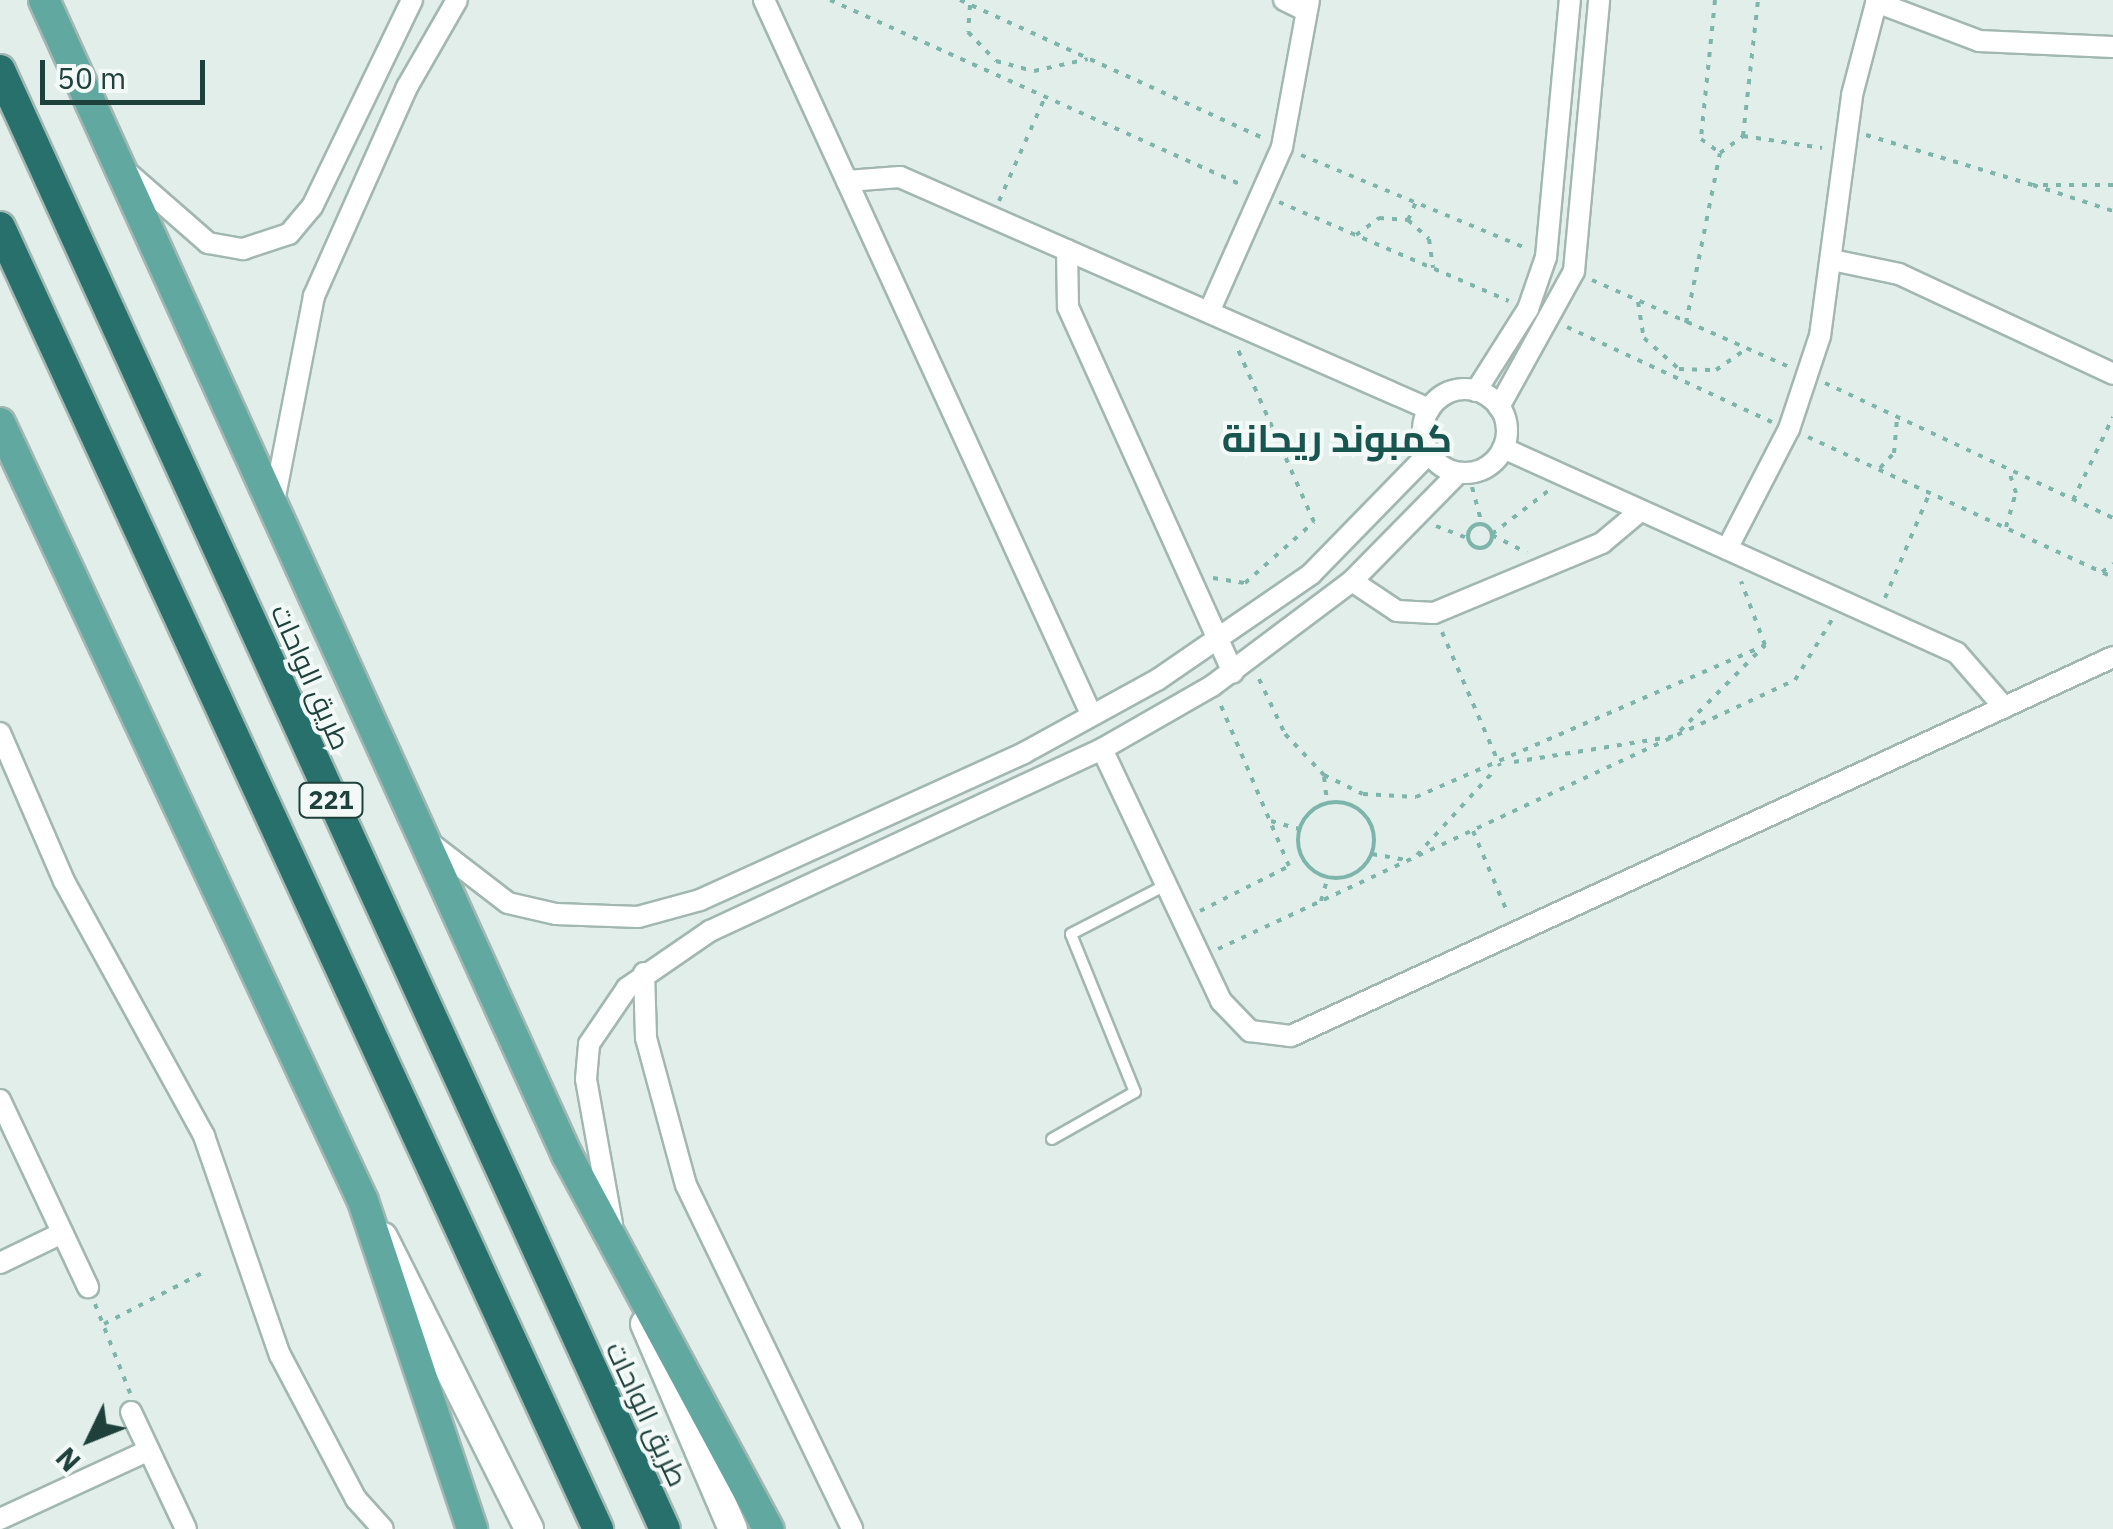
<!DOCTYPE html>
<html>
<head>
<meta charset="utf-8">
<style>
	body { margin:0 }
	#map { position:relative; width:2113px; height:1529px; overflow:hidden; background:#e1eeea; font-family:"IBM Plex Sans",Cairo,sans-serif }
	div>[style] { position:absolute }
	.path>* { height:4px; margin-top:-2px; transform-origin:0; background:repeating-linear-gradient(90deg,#7eb5ab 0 5px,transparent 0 13px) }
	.path>.ring { margin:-2px; padding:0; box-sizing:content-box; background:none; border:4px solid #7eb5ab; border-radius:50% }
	.roads { filter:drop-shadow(2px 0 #a3b7b2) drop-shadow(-2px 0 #a3b7b2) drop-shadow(0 2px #a3b7b2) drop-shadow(0 -2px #a3b7b2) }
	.lane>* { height:10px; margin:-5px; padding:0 5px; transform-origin:5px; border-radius:5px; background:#fff }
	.street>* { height:20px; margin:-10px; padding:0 10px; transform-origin:10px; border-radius:10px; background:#fff }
	.street>.ring { margin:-10px; padding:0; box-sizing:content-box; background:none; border:20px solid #fff; border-radius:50% }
	.secondary>* { height:28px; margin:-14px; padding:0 14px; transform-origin:14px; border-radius:14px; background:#fff }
	.primary>* { height:30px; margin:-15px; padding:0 15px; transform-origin:15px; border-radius:15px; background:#60a8a0 }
	.highway>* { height:30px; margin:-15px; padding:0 15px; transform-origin:15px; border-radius:15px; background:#27706b }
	span { translate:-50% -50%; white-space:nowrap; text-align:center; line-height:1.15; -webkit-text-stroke:8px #f2f9f7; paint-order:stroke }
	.shield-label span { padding:2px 8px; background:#f2f9f7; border:2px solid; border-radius:8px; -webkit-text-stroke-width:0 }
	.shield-label { font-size:25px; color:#1f413c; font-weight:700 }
	.street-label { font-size:28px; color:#1f413c }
	.district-label { font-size:38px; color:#19554f; font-weight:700 }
	.north { position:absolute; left:40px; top:1389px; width:100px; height:100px; -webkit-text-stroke:8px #f2f9f7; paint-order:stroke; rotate:227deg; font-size:28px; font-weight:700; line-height:40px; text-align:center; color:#1f413c }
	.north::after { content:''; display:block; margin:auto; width:35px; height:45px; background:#1f413c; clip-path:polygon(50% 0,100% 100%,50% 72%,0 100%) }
	.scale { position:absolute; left:40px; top:60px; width:165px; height:45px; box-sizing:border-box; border:5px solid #1f413c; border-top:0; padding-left:12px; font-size:30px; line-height:35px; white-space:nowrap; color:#1f413c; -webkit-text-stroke:8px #f2f9f7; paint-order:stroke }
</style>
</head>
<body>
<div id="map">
	<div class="path">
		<i style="left:830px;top:0;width:453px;rotate:24.2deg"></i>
		<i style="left:960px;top:0;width:335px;rotate:24.5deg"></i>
		<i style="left:1715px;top:0;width:140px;rotate:95.8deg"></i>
		<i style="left:1701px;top:139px;width:24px;rotate:36deg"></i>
		<i style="left:1720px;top:153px;width:29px;rotate:-36deg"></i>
		<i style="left:1743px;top:136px;width:137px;rotate:-83.7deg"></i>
		<i style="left:970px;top:5px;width:27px;rotate:94deg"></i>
		<i style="left:968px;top:32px;width:40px;rotate:46deg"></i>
		<i style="left:996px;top:61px;width:39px;rotate:15deg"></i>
		<i style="left:1034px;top:71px;width:55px;rotate:-12.5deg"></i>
		<i style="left:1866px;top:135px;width:174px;rotate:16.7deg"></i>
		<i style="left:1743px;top:136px;width:80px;rotate:8.6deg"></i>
		<i style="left:1301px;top:155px;width:246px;rotate:22.5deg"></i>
		<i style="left:2113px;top:185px;width:80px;rotate:180deg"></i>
		<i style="left:2033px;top:185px;width:84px;rotate:18deg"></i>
		<i style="left:999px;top:201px;width:116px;rotate:-66.1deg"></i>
		<i style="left:1279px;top:202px;width:250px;rotate:23.3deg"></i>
		<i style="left:1408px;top:220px;width:20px;rotate:-66deg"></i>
		<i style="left:1356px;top:235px;width:29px;rotate:-36deg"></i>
		<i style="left:1379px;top:218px;width:29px;rotate:4deg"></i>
		<i style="left:1408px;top:220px;width:28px;rotate:42deg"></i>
		<i style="left:1429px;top:239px;width:29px;rotate:82deg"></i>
		<i style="left:1592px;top:280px;width:215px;rotate:23.8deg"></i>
		<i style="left:1638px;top:302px;width:36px;rotate:81deg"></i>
		<i style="left:1644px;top:338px;width:47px;rotate:41.5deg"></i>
		<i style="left:1679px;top:369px;width:37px;rotate:2deg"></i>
		<i style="left:1716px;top:370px;width:37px;rotate:-35deg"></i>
		<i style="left:1686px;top:323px;width:173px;rotate:-78.7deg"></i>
		<i style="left:1567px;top:327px;width:226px;rotate:24.9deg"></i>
		<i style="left:1825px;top:383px;width:318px;rotate:25.1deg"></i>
		<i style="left:1808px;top:437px;width:336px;rotate:24.7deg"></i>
		<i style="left:1880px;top:468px;width:21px;rotate:-47deg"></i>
		<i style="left:1894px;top:453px;width:36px;rotate:-85deg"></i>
		<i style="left:1472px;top:487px;width:38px;rotate:75deg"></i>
		<i style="left:2073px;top:500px;width:92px;rotate:-64.3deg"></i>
		<i class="ring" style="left:1468px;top:524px;width:20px;height:20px"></i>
		<i style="left:1436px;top:526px;width:33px;rotate:21deg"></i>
		<i style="left:2006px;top:527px;width:35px;rotate:-74deg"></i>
		<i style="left:2016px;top:493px;width:23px;rotate:-108deg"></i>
		<i style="left:1492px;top:534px;width:71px;rotate:-37.5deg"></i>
		<i style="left:1492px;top:535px;width:39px;rotate:27deg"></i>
		<i style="left:2102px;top:572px;width:14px;rotate:-36deg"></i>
		<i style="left:1213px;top:578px;width:32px;rotate:9deg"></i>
		<i style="left:1245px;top:583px;width:92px;rotate:-41.5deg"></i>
		<i style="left:1314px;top:522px;width:188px;rotate:-113.8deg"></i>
		<i style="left:1885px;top:598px;width:115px;rotate:-67deg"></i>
		<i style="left:1442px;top:632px;width:146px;rotate:66.6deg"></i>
		<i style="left:1259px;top:679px;width:61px;rotate:64.7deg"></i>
		<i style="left:1285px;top:734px;width:57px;rotate:46.4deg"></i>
		<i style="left:1324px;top:775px;width:43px;rotate:26deg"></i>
		<i style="left:1363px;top:794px;width:53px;rotate:3.2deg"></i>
		<i style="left:1416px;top:797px;width:381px;rotate:-23.5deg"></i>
		<i style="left:1680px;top:731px;width:121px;rotate:-45.3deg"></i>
		<i style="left:1765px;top:645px;width:68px;rotate:-110.6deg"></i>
		<i style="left:1514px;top:762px;width:164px;rotate:-9.1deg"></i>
		<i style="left:1324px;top:777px;width:25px;rotate:83deg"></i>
		<i class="ring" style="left:1298px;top:802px;width:72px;height:72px"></i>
		<i style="left:1271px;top:821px;width:29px;rotate:16deg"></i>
		<i style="left:1473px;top:831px;width:90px;rotate:67.1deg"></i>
		<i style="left:1372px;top:854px;width:36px;rotate:10deg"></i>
		<i style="left:1417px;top:855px;width:115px;rotate:-47.5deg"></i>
		<i style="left:1321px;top:901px;width:25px;rotate:-74deg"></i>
		<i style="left:1200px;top:911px;width:100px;rotate:-26.8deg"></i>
		<i style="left:1289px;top:866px;width:174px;rotate:-113deg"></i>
		<i style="left:1218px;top:949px;width:637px;rotate:-25deg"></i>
		<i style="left:1795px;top:680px;width:73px;rotate:-58.5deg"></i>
		<i style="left:95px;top:1304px;width:96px;rotate:68.5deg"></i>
		<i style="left:104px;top:1324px;width:115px;rotate:-27.5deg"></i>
	</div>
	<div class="roads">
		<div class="lane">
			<i style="left:1052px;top:1139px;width:95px;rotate:-29.5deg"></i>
			<i style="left:1135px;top:1092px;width:170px;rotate:-112.1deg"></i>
			<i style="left:1071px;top:934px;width:107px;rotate:-27.3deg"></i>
		</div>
		<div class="street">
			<i style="left:764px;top:0;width:785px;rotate:65.39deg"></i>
			<i style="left:1284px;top:0;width:25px;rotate:26deg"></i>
			<i style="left:1876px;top:2px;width:110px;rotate:20.7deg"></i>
			<i style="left:1979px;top:41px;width:134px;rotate:2.6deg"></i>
			<i style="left:127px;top:172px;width:108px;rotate:41.2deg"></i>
			<i style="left:208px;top:243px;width:36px;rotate:10deg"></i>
			<i style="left:243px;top:249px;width:48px;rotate:-18.1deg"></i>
			<i style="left:289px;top:234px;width:35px;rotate:-50deg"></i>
			<i style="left:312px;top:207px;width:230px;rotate:-64.2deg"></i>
			<i style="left:847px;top:181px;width:53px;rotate:-4.3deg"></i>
			<i style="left:900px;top:177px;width:578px;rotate:23.68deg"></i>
			<i style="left:1067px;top:250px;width:57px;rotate:89deg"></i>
			<i style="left:1068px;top:307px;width:401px;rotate:65.7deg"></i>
			<i style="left:1837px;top:261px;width:63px;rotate:11.8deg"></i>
			<i style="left:1899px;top:274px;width:236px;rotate:25deg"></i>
			<i style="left:1209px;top:312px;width:180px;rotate:-66.1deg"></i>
			<i style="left:1282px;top:147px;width:149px;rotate:-79.6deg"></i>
			<i class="ring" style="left:1423px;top:389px;width:64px;height:64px"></i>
			<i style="left:1476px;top:391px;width:97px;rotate:-57.6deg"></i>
			<i style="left:1528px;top:309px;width:55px;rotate:-70.9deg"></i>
			<i style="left:1546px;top:257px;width:258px;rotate:-84.7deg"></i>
			<i style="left:1499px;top:407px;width:155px;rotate:-61.1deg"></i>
			<i style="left:1574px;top:271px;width:272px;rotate:-84.7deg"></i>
			<i style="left:1503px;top:448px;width:498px;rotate:24.3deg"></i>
			<i style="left:1957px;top:653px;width:72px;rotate:49deg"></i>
			<i style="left:273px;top:507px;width:215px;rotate:-79deg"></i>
			<i style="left:314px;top:296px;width:229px;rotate:-66deg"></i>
			<i style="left:407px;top:87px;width:100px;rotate:-60.1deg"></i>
			<i style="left:1727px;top:549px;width:135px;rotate:-62.7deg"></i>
			<i style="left:1789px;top:429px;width:98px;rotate:-71.6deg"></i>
			<i style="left:1820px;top:336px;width:243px;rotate:-82.4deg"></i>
			<i style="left:1852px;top:95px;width:98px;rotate:-75.3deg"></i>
			<i style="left:1352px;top:581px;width:54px;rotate:33.7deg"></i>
			<i style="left:1397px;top:611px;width:37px;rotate:3deg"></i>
			<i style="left:1434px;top:613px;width:182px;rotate:-22.6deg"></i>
			<i style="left:1602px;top:543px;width:50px;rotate:-40.1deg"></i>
			<i style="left:0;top:733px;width:161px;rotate:66.6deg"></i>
			<i style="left:64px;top:881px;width:291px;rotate:61.2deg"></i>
			<i style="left:204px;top:1136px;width:232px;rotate:70.9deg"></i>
			<i style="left:280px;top:1355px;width:163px;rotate:62.2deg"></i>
			<i style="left:356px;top:1499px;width:40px;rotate:48deg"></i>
			<i style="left:1102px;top:749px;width:279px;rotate:64.7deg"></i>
			<i style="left:1221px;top:1001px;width:42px;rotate:46deg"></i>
			<i style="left:1250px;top:1031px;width:41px;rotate:7deg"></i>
			<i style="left:1291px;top:1036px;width:905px;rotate:-24.75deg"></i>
			<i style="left:430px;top:843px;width:98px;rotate:37.6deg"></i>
			<i style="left:508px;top:903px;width:49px;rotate:12.9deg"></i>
			<i style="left:556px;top:914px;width:82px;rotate:2.1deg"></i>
			<i style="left:638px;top:917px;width:64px;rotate:-15.3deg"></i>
			<i style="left:700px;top:900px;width:356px;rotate:-24.4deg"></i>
			<i style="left:1024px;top:753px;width:152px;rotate:-28.8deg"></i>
			<i style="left:1157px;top:680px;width:187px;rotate:-34.5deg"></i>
			<i style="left:1311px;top:574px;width:169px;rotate:-45.7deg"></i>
			<i style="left:644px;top:973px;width:65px;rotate:88.2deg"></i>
			<i style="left:646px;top:1038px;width:152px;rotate:74.8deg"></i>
			<i style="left:686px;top:1185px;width:382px;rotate:64.2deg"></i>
			<i style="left:0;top:1100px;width:207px;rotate:64.8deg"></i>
			<i style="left:612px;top:1224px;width:147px;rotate:-100.2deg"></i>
			<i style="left:586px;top:1079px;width:35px;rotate:-85deg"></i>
			<i style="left:589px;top:1044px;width:68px;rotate:-55.8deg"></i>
			<i style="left:627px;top:988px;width:101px;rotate:-34.5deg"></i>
			<i style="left:710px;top:931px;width:432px;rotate:-24.9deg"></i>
			<i style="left:1102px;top:749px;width:127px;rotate:-29.8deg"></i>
			<i style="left:1212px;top:686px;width:175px;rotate:-36.9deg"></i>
			<i style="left:1352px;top:581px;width:151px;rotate:-45.5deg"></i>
			<i style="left:0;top:1263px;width:69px;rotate:-25.8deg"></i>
			<i style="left:131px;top:1412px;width:129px;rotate:64.8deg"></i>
			<i style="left:0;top:1519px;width:164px;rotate:-24.8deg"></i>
		</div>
		<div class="secondary">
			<i style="left:383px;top:1237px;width:326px;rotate:63.4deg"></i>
			<i style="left:645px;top:1324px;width:223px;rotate:66.8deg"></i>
		</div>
		<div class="primary">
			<i style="left:44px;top:0;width:1268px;rotate:65.64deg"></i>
			<i style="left:567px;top:1155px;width:425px;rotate:61.7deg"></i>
			<i style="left:0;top:423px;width:859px;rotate:64.99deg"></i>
			<i style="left:363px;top:1201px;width:346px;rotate:71.6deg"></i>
		</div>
		<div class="highway">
			<i style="left:0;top:70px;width:1603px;rotate:65.5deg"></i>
			<i style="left:0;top:227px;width:1433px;rotate:65.33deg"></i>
		</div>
	</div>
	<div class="shield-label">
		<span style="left:331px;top:800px">221</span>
	</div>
	<div class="street-label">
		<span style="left:311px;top:677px;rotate:66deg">طريق الواحات</span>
		<span style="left:647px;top:1414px;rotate:65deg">طريق الواحات</span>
	</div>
	<div class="district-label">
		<span style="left:1337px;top:438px">كمبوند ريحانة</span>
	</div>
	<div class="north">N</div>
	<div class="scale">50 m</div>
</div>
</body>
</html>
